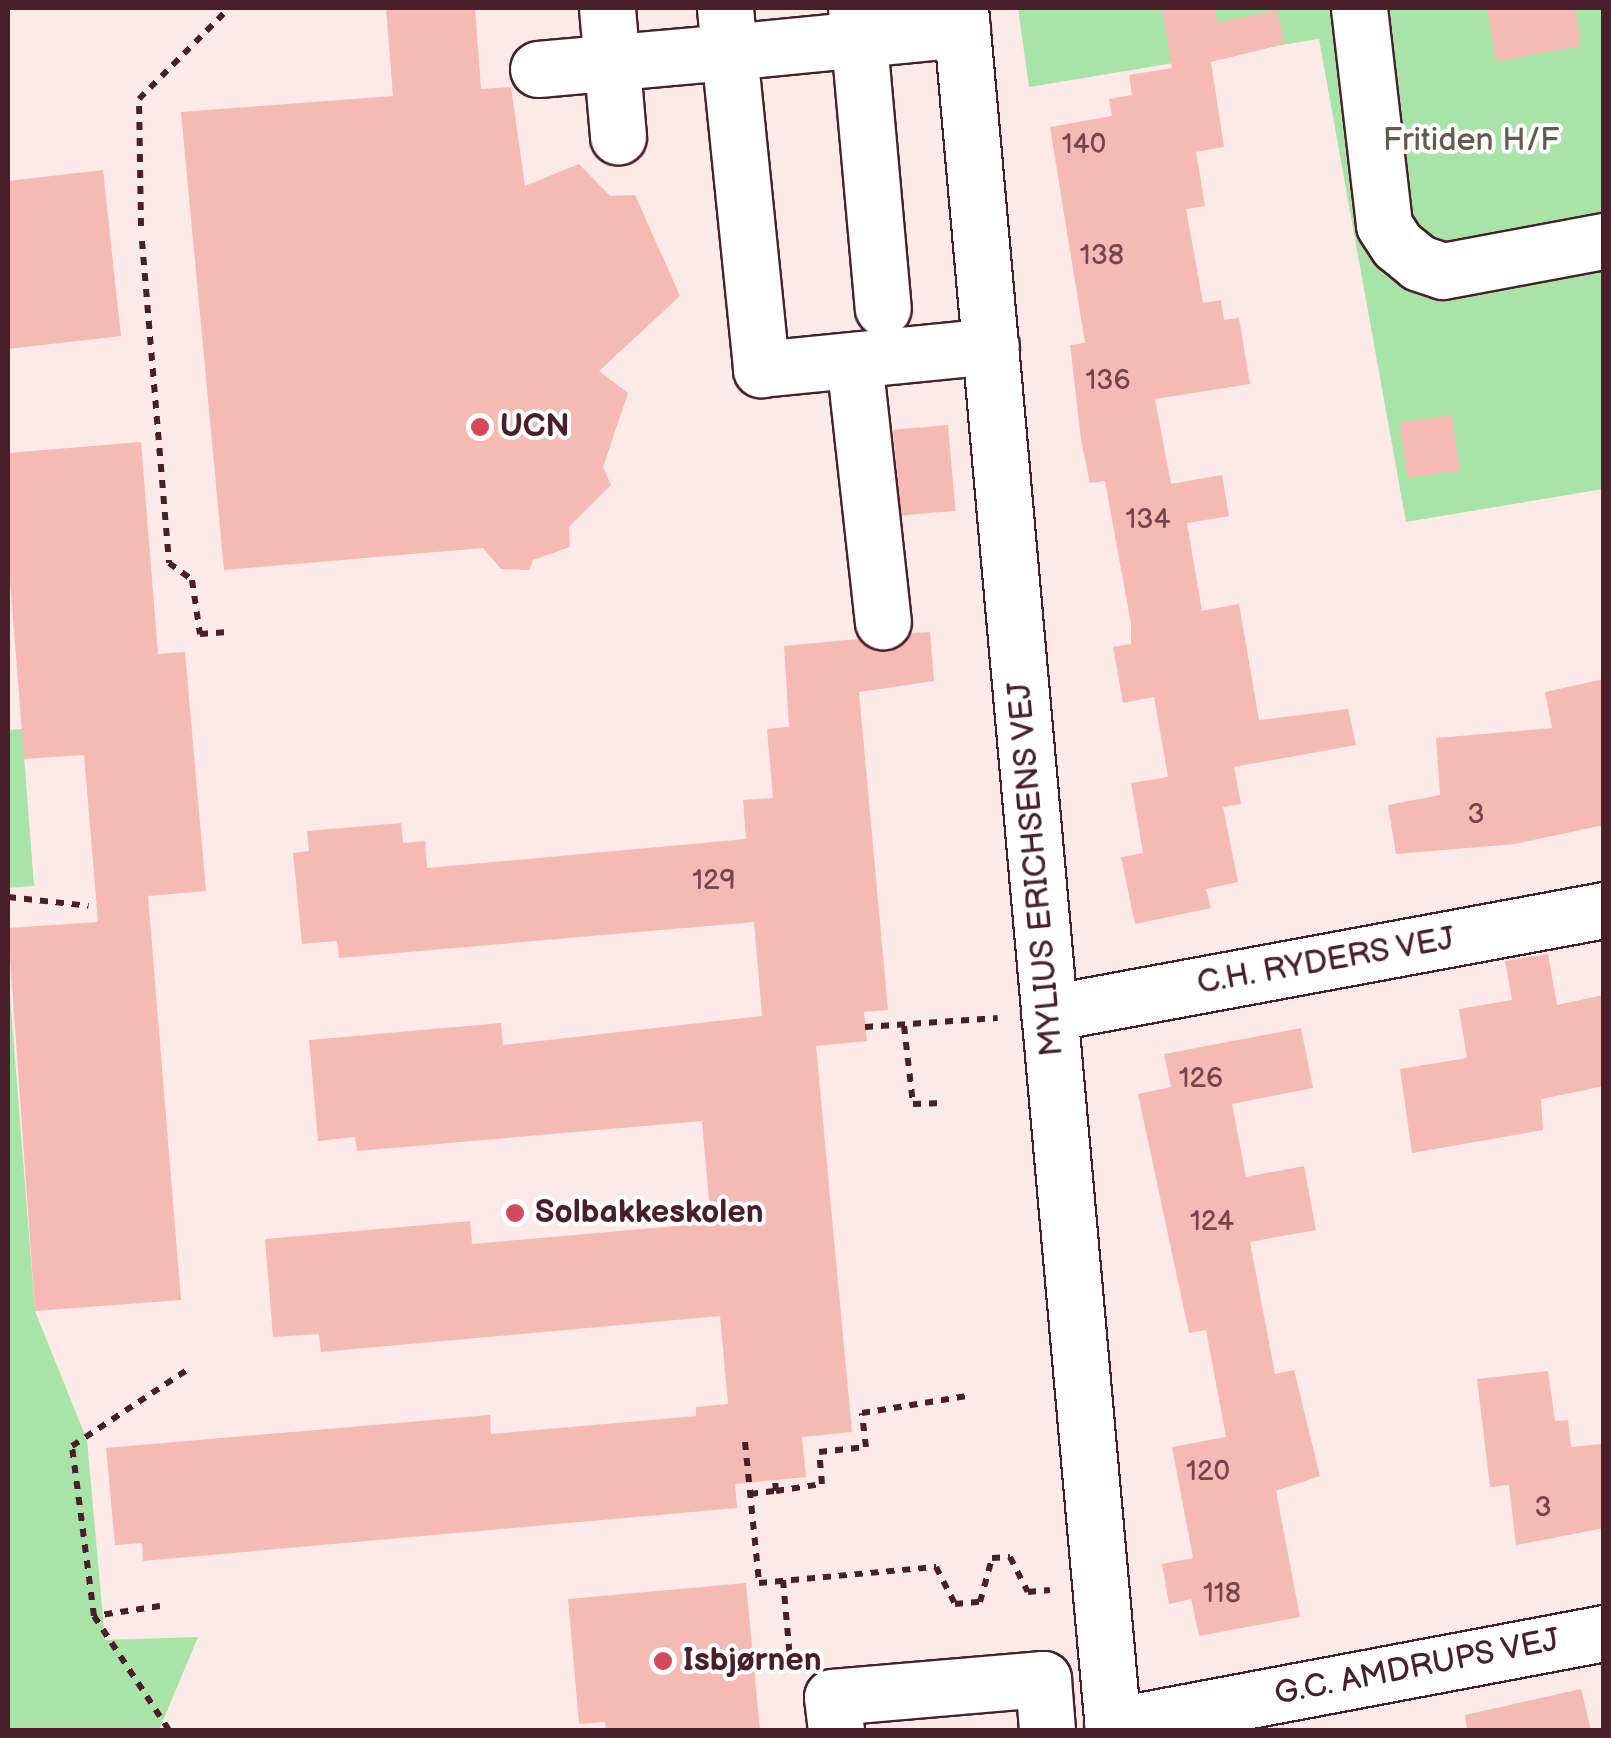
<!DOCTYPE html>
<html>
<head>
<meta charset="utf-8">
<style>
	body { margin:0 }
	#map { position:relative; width:1611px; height:1738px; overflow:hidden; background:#fceae9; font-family:"Balsamiq Sans",sans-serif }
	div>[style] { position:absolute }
	.green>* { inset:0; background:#a8e3a8 }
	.building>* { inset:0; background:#f6bab5; transform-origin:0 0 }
	.path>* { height:6px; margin-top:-3px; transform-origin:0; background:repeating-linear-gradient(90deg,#4a1f2b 0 8px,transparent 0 16px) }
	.roads { filter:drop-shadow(2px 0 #4a1f2b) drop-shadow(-2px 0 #4a1f2b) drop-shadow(0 2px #4a1f2b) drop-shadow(0 -2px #4a1f2b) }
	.minor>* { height:55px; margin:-27.5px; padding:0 27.5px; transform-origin:27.5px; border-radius:27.5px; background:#fff }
	.dots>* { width:28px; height:28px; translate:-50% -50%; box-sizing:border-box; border:5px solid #fff; border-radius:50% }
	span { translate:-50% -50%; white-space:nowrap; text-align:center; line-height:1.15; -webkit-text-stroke:8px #fff; paint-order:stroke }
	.number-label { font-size:28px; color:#75464e }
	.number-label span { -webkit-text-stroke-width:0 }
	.park-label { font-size:32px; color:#665a50 }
	.poi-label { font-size:32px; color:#4a1f2b; font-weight:700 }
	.left { translate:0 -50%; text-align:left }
	.street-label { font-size:32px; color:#4a1f2b }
	.frame { position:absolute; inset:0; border:10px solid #4a1f2b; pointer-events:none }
</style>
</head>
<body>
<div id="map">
	<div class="green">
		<i style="clip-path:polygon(1018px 8px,1603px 8px,1603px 489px,1406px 522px,1319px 39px,1029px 87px)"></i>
		<i style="clip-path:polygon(8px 721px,9px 730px,22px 729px,34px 886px,8px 888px)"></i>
		<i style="clip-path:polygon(8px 970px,35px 1311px,87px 1440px,105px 1640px,198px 1637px,159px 1730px,8px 1730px)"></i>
	</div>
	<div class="building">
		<i style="clip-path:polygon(386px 8px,475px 8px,481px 89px,511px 87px,525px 186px,579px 164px,610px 196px,635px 195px,680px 296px,599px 371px,628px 393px,603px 467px,611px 485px,569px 527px,570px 547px,533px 560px,529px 570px,501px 569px,483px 548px,224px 570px,181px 112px,393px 96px)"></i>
		<i style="clip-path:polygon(1162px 8px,1215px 8px,1217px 23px,1277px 10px,1284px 44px,1211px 62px,1224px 147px,1196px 152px,1205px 206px,1186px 209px,1203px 303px,1221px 300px,1224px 320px,1239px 318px,1250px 384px,1155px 399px,1171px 484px,1222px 475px,1229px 516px,1187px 523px,1202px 611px,1239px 604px,1259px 720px,1348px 709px,1356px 745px,1234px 767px,1241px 804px,1223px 807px,1238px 882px,1206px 889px,1211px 908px,1135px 924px,1121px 857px,1143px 853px,1131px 783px,1168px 777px,1154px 697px,1123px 703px,1113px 647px,1131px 644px,1131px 624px,1105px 481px,1090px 483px,1081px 440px,1070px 345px,1085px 343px,1050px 127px,1112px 116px,1109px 99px,1132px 95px,1129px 75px,1172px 68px)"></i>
		<i style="clip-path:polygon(1487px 8px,1575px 8px,1581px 46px,1496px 61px)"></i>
		<i style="clip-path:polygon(103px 170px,121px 336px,8px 349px,8px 181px)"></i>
		<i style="left:1452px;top:415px;width:56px;height:53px;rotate:82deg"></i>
		<i style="left:948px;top:425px;width:86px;height:55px;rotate:85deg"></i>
		<i style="clip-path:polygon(141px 442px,158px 654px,185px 652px,206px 891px,148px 896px,181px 1300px,35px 1311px,8px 928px,98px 922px,84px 755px,24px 759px,8px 554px,8px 453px)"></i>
		<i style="clip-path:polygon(930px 632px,934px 681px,859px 692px,888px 1010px,864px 1012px,867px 1041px,816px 1046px,852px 1432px,802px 1437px,806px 1477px,735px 1484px,737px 1508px,143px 1561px,142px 1543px,115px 1545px,106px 1448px,490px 1415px,491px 1434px,696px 1416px,696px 1407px,728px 1404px,720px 1316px,321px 1352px,319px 1334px,273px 1337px,265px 1239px,470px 1221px,472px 1244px,711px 1223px,702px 1121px,357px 1151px,355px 1137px,318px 1141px,309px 1040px,501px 1023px,503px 1045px,762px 1016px,754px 922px,339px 958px,337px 941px,302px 944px,293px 853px,309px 851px,307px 831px,401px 823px,403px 843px,425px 841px,427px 868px,746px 839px,743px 800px,773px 798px,767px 729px,789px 727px,784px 646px,857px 639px,885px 652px,912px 633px)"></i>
		<i style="clip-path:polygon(1604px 679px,1604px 825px,1515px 844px,1396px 854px,1388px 805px,1440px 795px,1436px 738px,1552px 728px,1545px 692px)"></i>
		<i style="clip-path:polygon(1548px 954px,1557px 1005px,1604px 995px,1604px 1086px,1541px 1099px,1543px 1130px,1412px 1153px,1400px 1069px,1467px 1058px,1459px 1009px,1512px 1000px,1505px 961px)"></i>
		<i style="clip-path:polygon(1301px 1028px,1313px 1088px,1232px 1104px,1246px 1177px,1304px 1166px,1316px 1230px,1250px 1242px,1275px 1374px,1294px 1370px,1320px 1476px,1276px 1491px,1300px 1617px,1199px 1636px,1191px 1599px,1169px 1604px,1162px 1564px,1193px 1558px,1172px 1447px,1226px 1437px,1206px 1330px,1189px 1333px,1138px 1094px,1171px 1087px,1164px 1054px)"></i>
		<i style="clip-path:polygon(1548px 1371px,1555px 1421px,1568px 1420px,1571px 1447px,1601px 1444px,1604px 1528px,1516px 1545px,1509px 1485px,1490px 1487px,1477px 1379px)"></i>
		<i style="clip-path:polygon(746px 1583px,760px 1730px,606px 1730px,605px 1722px,579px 1724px,568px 1599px)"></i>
		<i style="clip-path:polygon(1581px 1689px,1591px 1730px,1467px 1730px,1465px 1715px)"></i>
	</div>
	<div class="path">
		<i style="left:141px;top:226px;width:127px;rotate:-90.9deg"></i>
		<i style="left:139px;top:99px;width:128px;rotate:-45.3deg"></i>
		<i style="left:142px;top:241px;width:323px;rotate:85.2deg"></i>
		<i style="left:169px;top:563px;width:29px;rotate:36deg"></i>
		<i style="left:192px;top:580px;width:55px;rotate:81.6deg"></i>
		<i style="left:200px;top:634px;width:32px;rotate:-4deg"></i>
		<i style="left:8px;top:897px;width:81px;rotate:6.3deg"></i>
		<i style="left:904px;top:1026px;width:79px;rotate:83.4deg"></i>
		<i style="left:913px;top:1104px;width:31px;rotate:-2deg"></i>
		<i style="left:865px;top:1027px;width:133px;rotate:-3.9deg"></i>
		<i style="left:745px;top:1442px;width:142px;rotate:84.3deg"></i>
		<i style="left:759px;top:1583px;width:178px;rotate:-5.2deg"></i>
		<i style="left:936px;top:1567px;width:42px;rotate:62.8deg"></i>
		<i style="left:955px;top:1604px;width:25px;rotate:-5deg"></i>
		<i style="left:980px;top:1602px;width:46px;rotate:-74.7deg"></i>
		<i style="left:992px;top:1558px;width:18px;rotate:-3deg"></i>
		<i style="left:1010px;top:1557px;width:39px;rotate:63deg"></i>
		<i style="left:1028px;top:1592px;width:22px;rotate:-5deg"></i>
		<i style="left:776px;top:1491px;width:47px;rotate:-8.7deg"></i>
		<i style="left:822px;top:1484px;width:32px;rotate:-95deg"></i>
		<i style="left:819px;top:1452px;width:47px;rotate:-6.1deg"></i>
		<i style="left:866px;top:1447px;width:34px;rotate:-97deg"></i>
		<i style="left:862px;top:1413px;width:106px;rotate:-9.2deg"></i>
		<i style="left:750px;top:1494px;width:26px;rotate:-7deg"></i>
		<i style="left:776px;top:1491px;width:11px;rotate:-95deg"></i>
		<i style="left:783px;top:1580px;width:89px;rotate:84.9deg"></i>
		<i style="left:160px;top:1606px;width:67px;rotate:171.4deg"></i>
		<i style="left:94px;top:1616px;width:171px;rotate:-97.4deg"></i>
		<i style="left:72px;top:1446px;width:141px;rotate:-33.5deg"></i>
		<i style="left:94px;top:1616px;width:136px;rotate:56.7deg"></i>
	</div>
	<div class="roads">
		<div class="minor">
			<i style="left:607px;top:8px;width:129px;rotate:85.1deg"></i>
			<i style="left:856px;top:8px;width:301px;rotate:84.9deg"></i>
			<i style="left:960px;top:8px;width:1729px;rotate:84.92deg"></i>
			<i style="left:1359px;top:8px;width:218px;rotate:83.4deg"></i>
			<i style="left:1384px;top:225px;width:24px;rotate:57deg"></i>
			<i style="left:1397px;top:245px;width:28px;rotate:39deg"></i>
			<i style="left:1419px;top:263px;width:25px;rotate:18deg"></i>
			<i style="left:1443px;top:271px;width:164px;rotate:-10.6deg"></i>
			<i style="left:962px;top:29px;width:234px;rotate:174.4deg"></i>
			<i style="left:729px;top:52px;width:319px;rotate:84.2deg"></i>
			<i style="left:761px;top:369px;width:231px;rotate:-5.7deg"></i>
			<i style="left:538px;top:69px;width:192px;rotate:-5.1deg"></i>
			<i style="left:729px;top:52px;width:44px;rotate:-95.2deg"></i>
			<i style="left:854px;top:360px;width:263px;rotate:83.7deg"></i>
			<i style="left:1049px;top:1013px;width:564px;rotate:-10.51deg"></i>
			<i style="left:1112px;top:1726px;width:501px;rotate:-10.7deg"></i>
			<i style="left:836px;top:1730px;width:33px;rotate:-97deg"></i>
			<i style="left:832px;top:1697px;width:212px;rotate:-4.9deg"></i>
			<i style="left:1043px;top:1679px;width:51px;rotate:85.5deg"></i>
		</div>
	</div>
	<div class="dots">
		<i style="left:480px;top:427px;background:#d1495b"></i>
		<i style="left:515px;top:1213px;background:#d1495b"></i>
		<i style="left:663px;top:1661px;background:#d1495b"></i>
	</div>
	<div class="number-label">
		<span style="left:1084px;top:145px">140</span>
		<span style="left:1102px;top:256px">138</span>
		<span style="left:1108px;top:381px">136</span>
		<span style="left:1148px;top:520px">134</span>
		<span style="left:1476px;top:815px">3</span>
		<span style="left:714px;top:881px">129</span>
		<span style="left:1201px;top:1079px">126</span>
		<span style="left:1212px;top:1222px">124</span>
		<span style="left:1208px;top:1472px">120</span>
		<span style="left:1543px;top:1508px">3</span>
		<span style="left:1222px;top:1594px">118</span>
	</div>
	<div class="park-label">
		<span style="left:1471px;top:141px">Fritiden H/F</span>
	</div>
	<div class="poi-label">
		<span class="left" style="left:500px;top:427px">UCN</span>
		<span class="left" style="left:535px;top:1213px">Solbakkeskolen</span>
		<span class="left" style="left:683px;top:1661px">Isbjørnen</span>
	</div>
	<div class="street-label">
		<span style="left:1037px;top:869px;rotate:-95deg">MYLIUS ERICHSENS VEJ</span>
		<span style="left:1326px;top:962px;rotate:-10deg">C.H. RYDERS VEJ</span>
		<span style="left:1417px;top:1668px;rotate:-11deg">G.C. AMDRUPS VEJ</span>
	</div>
	<div class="frame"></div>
</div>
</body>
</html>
